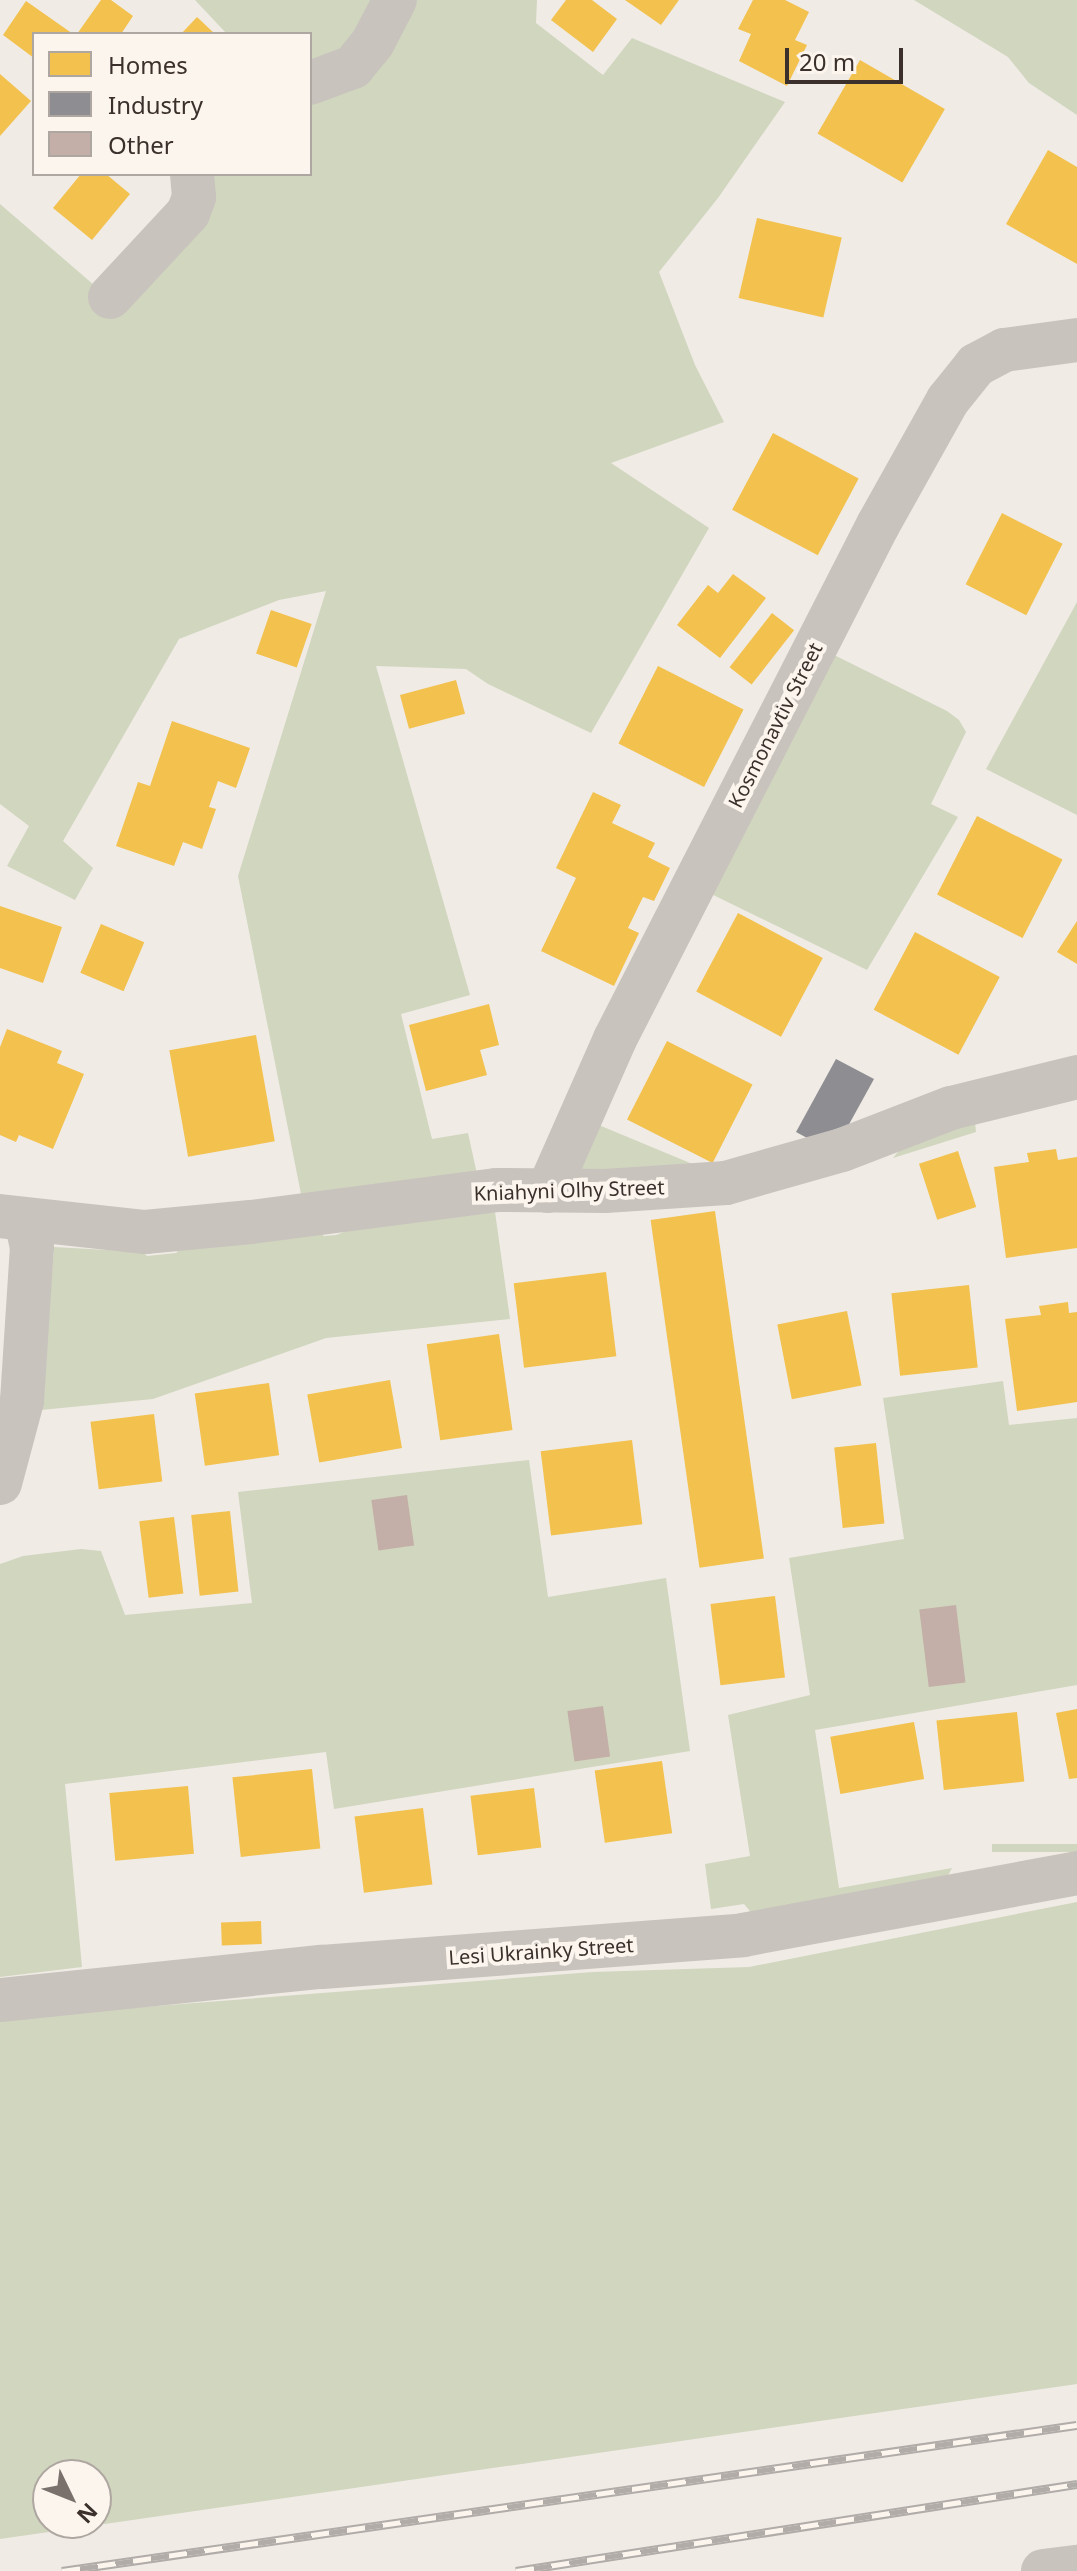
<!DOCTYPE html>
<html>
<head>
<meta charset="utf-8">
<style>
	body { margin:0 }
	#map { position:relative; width:1077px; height:2571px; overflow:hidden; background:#f0ebe5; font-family:"Noto Sans",sans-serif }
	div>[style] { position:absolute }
	.green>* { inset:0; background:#d1d6bf; transform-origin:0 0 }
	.homes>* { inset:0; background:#f2c14e; transform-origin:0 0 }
	.industry>* { inset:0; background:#8d8d92 }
	.building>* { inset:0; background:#c3afa7; transform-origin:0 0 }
	.minor>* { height:44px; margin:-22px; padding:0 22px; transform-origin:22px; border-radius:22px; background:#c9c3be }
	.rail>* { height:9px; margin-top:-4.5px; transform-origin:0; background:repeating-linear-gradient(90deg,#fbf5ee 0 18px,#b1aca8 0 36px); box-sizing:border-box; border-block:2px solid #b1aca8 }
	span { translate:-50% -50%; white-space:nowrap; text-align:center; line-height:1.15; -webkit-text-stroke:8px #fbf5ee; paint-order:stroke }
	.street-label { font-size:20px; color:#3b302b }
	.legend { position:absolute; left:32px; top:32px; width:280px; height:144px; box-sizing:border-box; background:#fbf5ee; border:2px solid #aea6a0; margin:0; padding:10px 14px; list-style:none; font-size:24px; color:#3b302b }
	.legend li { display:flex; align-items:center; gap:16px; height:40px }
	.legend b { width:40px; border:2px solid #aea6a0 }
	.north { position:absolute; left:32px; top:2459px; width:80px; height:80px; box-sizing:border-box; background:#fbf5ee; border:2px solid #aea6a0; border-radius:50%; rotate:133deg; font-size:22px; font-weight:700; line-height:32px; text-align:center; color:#3b302b }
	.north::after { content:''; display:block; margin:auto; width:28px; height:36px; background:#7a716c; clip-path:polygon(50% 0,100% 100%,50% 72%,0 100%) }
	.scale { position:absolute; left:785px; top:48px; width:118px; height:36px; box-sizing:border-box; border:4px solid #3b302b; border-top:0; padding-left:10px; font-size:24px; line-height:28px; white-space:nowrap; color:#3b302b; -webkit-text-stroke:6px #fbf5ee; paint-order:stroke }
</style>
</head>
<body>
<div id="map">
	<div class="green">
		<i style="clip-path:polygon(195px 0,537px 0,536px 23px,603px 75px,632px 38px,785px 102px,718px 198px,659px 272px,695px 365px,724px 422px,611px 463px,709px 528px,591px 733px,488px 684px,466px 669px,376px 666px,470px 995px,401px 1014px,432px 1139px,468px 1133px,477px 1174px,301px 1194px,238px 876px,326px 591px,279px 600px,179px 639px,63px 841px,93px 868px,75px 900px,7px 866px,29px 826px,0 804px,0 204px,116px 304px,198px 174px,310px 174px,310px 34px,227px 34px)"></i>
		<i style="clip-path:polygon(914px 0,1077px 0,1077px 115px,1029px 83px,1008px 57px)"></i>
		<i style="clip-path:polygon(1077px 602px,1077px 815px,986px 769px)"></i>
		<i style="clip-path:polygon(824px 650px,947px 711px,959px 720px,966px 732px,931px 804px,958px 817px,867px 970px,705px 891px)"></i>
		<i style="clip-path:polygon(589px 1121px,707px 1170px,569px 1178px)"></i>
		<i style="clip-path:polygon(975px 1122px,976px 1132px,893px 1158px,903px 1146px)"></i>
		<i style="clip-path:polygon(495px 1212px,510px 1319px,326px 1338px,153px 1399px,41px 1410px,54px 1247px,143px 1252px,147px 1256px,176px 1253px,183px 1246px,318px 1230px,324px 1236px,336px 1235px,360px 1226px)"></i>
		<i style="clip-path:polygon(1003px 1381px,1009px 1425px,1077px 1418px,1077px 1685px,815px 1730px,839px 1888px,952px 1868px,944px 1883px,754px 1916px,744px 1904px,711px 1909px,705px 1864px,750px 1856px,728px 1715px,810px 1695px,789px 1558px,904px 1539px,883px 1398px)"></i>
		<i style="clip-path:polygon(529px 1460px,548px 1597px,666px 1578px,690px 1751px,334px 1809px,326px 1752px,65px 1784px,82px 1967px,0 1977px,0 1564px,23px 1556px,81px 1549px,101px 1551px,125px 1615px,252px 1603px,238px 1492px)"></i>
		<i style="left:1077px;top:1844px;width:8px;height:85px;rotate:90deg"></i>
		<i style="clip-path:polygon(evenodd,1077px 1902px,1077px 2384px,0 2539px,0 2018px,593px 1972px,749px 1967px,1077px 1902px,48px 2475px,96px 2475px,96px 2523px,48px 2523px,48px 2475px)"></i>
	</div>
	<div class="homes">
		<i style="clip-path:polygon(101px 0,111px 0,133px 16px,121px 34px,77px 34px)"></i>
		<i style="clip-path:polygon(566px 0,592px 0,617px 19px,593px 52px,551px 20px)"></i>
		<i style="clip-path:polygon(625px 0,679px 0,661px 25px)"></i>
		<i style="clip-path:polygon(753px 0,785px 0,809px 12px,795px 40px,807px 45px,787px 86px,739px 61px,751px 34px,738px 29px)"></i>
		<i style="clip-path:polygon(26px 1px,73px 34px,34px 34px,34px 58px,3px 35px)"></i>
		<i style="clip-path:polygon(197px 17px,215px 34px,181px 34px)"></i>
		<i style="left:860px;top:60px;width:98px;height:85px;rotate:30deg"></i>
		<i style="clip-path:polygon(0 74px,31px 101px,0 136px)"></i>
		<i style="clip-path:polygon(1048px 150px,1077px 167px,1077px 264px,1006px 224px)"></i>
		<i style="clip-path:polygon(81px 174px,106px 174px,130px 194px,92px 240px,53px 208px)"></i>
		<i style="left:757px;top:218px;width:87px;height:82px;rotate:13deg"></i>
		<i style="left:773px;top:433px;width:97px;height:87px;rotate:28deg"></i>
		<i style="left:1002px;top:513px;width:68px;height:80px;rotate:27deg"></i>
		<i style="clip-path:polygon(733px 574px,766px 598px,720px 658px,677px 625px,708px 585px,718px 593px)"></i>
		<i style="left:271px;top:610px;width:43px;height:46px;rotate:19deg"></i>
		<i style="left:772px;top:613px;width:28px;height:69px;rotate:38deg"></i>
		<i style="left:658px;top:666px;width:96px;height:87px;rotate:27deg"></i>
		<i style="left:456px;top:680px;width:35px;height:58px;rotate:75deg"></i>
		<i style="clip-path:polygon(172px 721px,250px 748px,236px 788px,218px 781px,209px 807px,216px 809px,202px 849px,183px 842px,174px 866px,116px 846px,138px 782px,150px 786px)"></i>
		<i style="clip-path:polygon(593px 792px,621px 805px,612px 823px,655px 843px,648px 857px,670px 868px,654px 901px,643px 897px,628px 928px,639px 933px,614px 986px,541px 951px,576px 878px,556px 868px)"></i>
		<i style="left:977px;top:816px;width:96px;height:88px;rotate:27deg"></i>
		<i style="clip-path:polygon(0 906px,62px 927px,43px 983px,0 968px)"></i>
		<i style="left:738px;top:913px;width:96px;height:89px;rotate:28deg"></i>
		<i style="clip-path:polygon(1077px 921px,1077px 964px,1057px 952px)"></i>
		<i style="left:101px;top:924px;width:47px;height:53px;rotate:23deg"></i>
		<i style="left:915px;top:932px;width:96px;height:88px;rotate:28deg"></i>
		<i style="clip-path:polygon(489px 1004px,499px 1045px,480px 1050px,487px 1075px,426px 1091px,409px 1025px)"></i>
		<i style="clip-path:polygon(7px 1029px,62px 1051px,57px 1063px,84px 1074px,53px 1149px,19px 1135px,16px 1142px,0 1135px,0 1047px)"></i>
		<i style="left:256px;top:1035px;width:108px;height:88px;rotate:80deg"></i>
		<i style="left:667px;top:1041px;width:96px;height:88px;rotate:27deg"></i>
		<i style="clip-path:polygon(1056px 1149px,1058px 1160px,1077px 1157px,1077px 1248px,1006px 1258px,994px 1167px,1029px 1162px,1027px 1153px)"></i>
		<i style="left:958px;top:1151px;width:59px;height:41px;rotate:72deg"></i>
		<i style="left:715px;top:1211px;width:351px;height:65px;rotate:82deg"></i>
		<i style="left:606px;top:1272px;width:85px;height:93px;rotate:83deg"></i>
		<i style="left:969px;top:1285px;width:83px;height:78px;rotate:84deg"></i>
		<i style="clip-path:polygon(1068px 1302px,1069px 1313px,1077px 1312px,1077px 1402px,1017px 1411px,1005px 1319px,1041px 1315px,1039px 1306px)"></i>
		<i style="left:847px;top:1311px;width:76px;height:71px;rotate:79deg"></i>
		<i style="left:499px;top:1334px;width:97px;height:73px;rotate:82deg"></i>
		<i style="left:390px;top:1380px;width:69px;height:84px;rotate:80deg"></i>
		<i style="left:269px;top:1383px;width:73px;height:75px;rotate:82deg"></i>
		<i style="left:154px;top:1414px;width:68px;height:64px;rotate:83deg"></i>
		<i style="left:632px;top:1440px;width:85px;height:92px;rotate:83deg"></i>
		<i style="left:876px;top:1443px;width:81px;height:42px;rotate:84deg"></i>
		<i style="left:230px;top:1511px;width:81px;height:39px;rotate:84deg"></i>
		<i style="left:174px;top:1517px;width:77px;height:35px;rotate:83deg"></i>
		<i style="left:775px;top:1596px;width:82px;height:65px;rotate:83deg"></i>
		<i style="clip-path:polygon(1077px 1709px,1077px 1778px,1069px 1779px,1056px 1713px)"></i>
		<i style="left:1017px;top:1712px;width:70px;height:81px;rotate:84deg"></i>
		<i style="left:914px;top:1722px;width:58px;height:85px;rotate:80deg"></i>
		<i style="left:662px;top:1761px;width:73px;height:68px;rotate:82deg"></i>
		<i style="left:312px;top:1769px;width:80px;height:80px;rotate:84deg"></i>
		<i style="left:188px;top:1786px;width:68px;height:79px;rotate:85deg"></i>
		<i style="left:534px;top:1788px;width:60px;height:64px;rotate:83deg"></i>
		<i style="left:423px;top:1808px;width:77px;height:69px;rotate:83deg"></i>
		<i style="left:261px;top:1921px;width:23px;height:40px;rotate:88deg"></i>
	</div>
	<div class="industry">
		<i style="clip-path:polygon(836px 1059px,874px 1079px,842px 1137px,822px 1146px,796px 1132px)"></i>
	</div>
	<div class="building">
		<i style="left:407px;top:1495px;width:51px;height:36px;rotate:82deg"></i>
		<i style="left:956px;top:1605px;width:78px;height:37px;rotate:83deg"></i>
		<i style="left:603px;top:1706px;width:51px;height:36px;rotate:82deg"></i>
	</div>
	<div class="minor">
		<i style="left:310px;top:83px;width:46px;rotate:-20.4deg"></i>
		<i style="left:353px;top:67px;width:32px;rotate:-51deg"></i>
		<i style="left:373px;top:42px;width:47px;rotate:-62.4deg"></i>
		<i style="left:110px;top:297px;width:115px;rotate:-47.1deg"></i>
		<i style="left:188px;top:213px;width:17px;rotate:-69deg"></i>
		<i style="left:194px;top:197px;width:23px;rotate:-95deg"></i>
		<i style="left:548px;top:1191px;width:166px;rotate:-66.2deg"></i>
		<i style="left:615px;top:1039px;width:577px;rotate:-62.9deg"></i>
		<i style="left:878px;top:525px;width:143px;rotate:-60.8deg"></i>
		<i style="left:948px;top:400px;width:45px;rotate:-51.3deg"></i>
		<i style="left:976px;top:365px;width:32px;rotate:-28deg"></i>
		<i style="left:1004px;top:350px;width:74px;rotate:-7.8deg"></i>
		<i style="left:0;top:1216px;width:146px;rotate:6.3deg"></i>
		<i style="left:145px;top:1232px;width:106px;rotate:-5.4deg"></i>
		<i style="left:251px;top:1222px;width:247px;rotate:-7.4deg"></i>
		<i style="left:496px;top:1190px;width:109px;rotate:0.5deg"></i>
		<i style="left:605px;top:1191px;width:121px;rotate:-3.8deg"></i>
		<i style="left:726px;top:1183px;width:121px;rotate:-15.9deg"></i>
		<i style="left:842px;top:1150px;width:117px;rotate:-21.1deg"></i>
		<i style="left:951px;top:1108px;width:130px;rotate:-13.8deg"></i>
		<i style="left:0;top:1483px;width:85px;rotate:-75deg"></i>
		<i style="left:22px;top:1401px;width:154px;rotate:-86.3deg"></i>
		<i style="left:32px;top:1247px;width:28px;rotate:-103deg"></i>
		<i style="left:0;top:2000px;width:324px;rotate:-5.9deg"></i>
		<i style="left:322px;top:1967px;width:422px;rotate:-4.3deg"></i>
		<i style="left:743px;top:1935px;width:340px;rotate:-10.5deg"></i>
		<i style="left:1043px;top:2571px;width:34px;rotate:-7deg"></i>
	</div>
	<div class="rail">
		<i style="left:62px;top:2571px;width:1025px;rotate:-8.19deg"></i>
		<i style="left:516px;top:2571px;width:568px;rotate:-8.82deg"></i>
	</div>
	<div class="street-label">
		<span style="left:775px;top:725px;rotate:-63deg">Kosmonavtiv Street</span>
		<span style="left:569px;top:1190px;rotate:-2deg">Kniahyni Olhy Street</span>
		<span style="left:541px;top:1951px;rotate:-4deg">Lesi Ukrainky Street</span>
	</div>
	<ul class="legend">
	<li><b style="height:22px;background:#f2c14e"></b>Homes</li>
	<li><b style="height:22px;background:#8d8d92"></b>Industry</li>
	<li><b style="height:22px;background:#c3afa7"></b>Other</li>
	</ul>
	<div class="north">N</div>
	<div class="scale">20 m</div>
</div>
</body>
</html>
